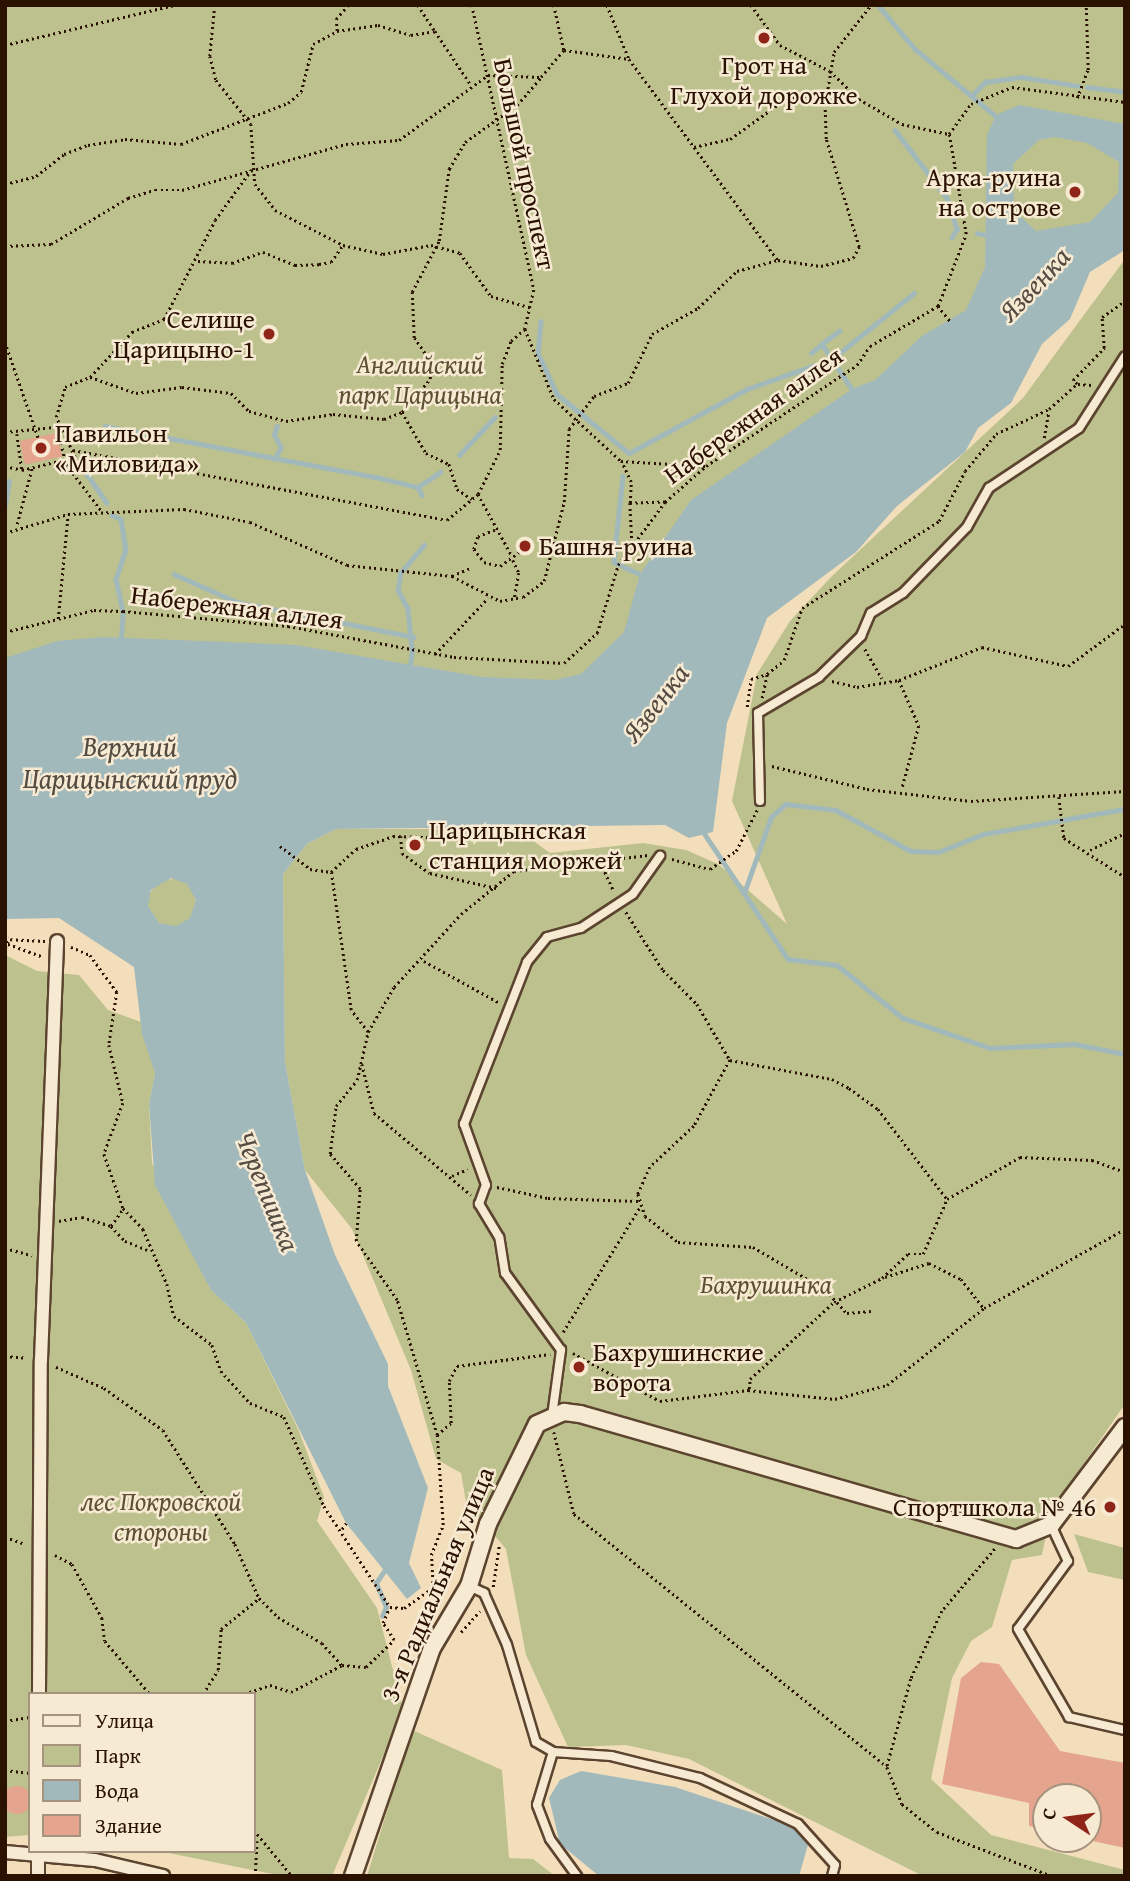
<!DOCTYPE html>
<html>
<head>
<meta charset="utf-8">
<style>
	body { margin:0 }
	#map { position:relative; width:1130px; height:1881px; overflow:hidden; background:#f2debb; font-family:"Gentium Book Plus",serif }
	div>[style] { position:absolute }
	.green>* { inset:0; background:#bdc18e }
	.round { border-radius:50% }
	.water>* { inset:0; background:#a2b9bc }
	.stream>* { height:4.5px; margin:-2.25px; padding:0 2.25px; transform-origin:2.25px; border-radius:2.25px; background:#a2b9bc }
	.building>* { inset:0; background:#e4a48d; transform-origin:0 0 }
	.path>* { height:2.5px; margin-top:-1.25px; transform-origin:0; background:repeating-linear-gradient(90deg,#2a1100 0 2px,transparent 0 5.5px) }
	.roads { filter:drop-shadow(2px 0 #5c442f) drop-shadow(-2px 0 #5c442f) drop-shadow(0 2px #5c442f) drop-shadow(0 -2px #5c442f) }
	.service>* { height:8px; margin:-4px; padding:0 4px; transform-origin:4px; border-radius:4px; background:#f7ead3 }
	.pedestrian>* { height:12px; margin:-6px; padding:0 6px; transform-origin:6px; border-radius:6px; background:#f7ead3 }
	.minor>* { height:16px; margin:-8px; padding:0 8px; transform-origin:8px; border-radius:8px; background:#f7ead3 }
	.dots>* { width:19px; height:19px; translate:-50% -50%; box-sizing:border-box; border:4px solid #f7ead3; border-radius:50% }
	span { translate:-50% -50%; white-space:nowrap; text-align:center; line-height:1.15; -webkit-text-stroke:5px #f7ead3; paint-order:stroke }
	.poi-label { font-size:26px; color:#2a1100 }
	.right { translate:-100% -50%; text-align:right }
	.left { translate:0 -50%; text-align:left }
	.street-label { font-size:26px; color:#2a1100 }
	.park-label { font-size:26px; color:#5d4f32; font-style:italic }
	.water-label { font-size:28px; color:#544c42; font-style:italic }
	.frame { position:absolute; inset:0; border:7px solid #2a1100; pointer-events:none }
	.legend { position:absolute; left:28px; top:1692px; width:228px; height:161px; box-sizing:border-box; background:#f7ead3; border:2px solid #a5937f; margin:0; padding:9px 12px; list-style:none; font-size:21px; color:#2a1100 }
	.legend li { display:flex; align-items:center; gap:14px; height:35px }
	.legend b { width:35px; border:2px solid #a5937f }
	.north { position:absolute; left:1032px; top:1783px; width:70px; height:70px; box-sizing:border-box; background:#f7ead3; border:2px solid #a5937f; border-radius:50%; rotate:283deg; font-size:19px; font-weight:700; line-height:28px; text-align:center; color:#2a1100 }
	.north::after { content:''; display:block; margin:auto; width:24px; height:32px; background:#8f2418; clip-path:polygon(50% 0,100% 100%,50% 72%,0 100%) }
</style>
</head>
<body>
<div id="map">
	<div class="green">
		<i style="clip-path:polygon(5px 5px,1125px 5px,1125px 216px,666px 695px,5px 803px)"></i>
		<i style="clip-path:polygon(1125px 259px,1125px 1404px,1051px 1511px,1042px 1555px,1012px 1560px,992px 1627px,971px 1641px,952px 1678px,931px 1779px,991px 1835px,1125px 1870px,1125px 1876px,923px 1876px,689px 1759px,626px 1745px,568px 1747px,526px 1655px,506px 1549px,466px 1502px,461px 1473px,436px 1459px,411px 1370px,352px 1229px,305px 1170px,285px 1062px,283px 874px,307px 844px,336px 829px,517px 829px,550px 853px,643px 843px,686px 850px,718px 864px,787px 924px,732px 801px,757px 674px,790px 621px,832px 576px,1023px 398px)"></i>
		<i class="round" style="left:148px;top:879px;width:48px;height:48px"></i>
		<i style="clip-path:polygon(5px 955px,37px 971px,79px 975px,108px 1010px,141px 1022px,155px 1073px,149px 1104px,152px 1163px,211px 1290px,246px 1323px,298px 1429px,324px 1497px,317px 1521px,377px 1608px,403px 1709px,332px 1876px,282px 1876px,159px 1851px,254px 1851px,254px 1694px,30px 1694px,30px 1835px,5px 1837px)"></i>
		<i style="clip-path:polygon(1074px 1534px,1125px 1548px,1125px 1580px,1088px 1572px)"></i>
		<i style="clip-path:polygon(412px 1730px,502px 1770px,509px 1858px,533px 1859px,555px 1876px,367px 1876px)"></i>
	</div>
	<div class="water">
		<i style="clip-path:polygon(evenodd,1019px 105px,1125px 124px,1125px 250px,1090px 272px,1070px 319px,1042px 344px,1011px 403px,978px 428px,965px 452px,897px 506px,856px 552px,767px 618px,727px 723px,713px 832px,689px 838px,665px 825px,336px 829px,307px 844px,283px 874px,285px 1062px,305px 1170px,335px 1255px,388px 1364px,388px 1386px,428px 1488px,409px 1563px,421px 1588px,407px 1599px,346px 1523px,246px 1323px,211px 1290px,155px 1185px,149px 1104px,155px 1073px,142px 1034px,134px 967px,59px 918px,5px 919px,5px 658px,57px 641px,103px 637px,296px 645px,482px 677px,555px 680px,581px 674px,624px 632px,640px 574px,691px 500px,852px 389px,875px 380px,922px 336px,966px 310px,985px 267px,987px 135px,996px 115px,1019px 105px,1055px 137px,1087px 143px,1119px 162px,1118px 193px,1090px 222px,1036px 231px,1014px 210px,1013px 164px,1039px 140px,1055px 137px,1019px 105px,171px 878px,187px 884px,196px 900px,190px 918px,176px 926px,159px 923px,148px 906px,151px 890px,171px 878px)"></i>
		<i style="clip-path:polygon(581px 1771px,675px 1787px,789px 1825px,809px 1841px,799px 1876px,599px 1876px,560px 1844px,549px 1798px,560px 1780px)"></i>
	</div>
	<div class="stream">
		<i style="left:878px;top:5px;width:57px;rotate:49.9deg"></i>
		<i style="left:915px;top:49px;width:108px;rotate:39.7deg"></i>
		<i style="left:1087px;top:87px;width:38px;rotate:7deg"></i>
		<i style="left:971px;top:96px;width:20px;rotate:-45deg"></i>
		<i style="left:985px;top:82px;width:37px;rotate:-8deg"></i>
		<i style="left:1022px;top:77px;width:58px;rotate:9deg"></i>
		<i style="left:895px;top:130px;width:86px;rotate:52.6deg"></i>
		<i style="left:947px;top:198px;width:33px;rotate:72deg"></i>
		<i style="left:957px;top:229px;width:10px;rotate:119deg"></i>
		<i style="left:977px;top:233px;width:9px;rotate:13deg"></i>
		<i style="left:541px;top:321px;width:32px;rotate:95deg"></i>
		<i style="left:538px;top:353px;width:45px;rotate:65.1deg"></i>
		<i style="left:557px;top:394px;width:93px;rotate:39.3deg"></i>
		<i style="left:629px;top:453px;width:134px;rotate:-28.5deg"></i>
		<i style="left:747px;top:389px;width:90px;rotate:-19.4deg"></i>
		<i style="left:832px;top:359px;width:105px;rotate:-38.8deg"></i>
		<i style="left:840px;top:331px;width:22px;rotate:144deg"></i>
		<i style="left:822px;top:344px;width:54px;rotate:56.3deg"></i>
		<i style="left:811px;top:353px;width:14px;rotate:-39deg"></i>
		<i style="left:105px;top:426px;width:276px;rotate:10.7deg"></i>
		<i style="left:376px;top:477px;width:43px;rotate:13.4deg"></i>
		<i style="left:418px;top:487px;width:9px;rotate:63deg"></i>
		<i style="left:459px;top:455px;width:52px;rotate:-46.5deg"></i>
		<i style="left:274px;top:459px;width:13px;rotate:-58deg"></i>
		<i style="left:281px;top:448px;width:15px;rotate:-118deg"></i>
		<i style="left:274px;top:435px;width:9px;rotate:-72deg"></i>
		<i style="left:80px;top:464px;width:47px;rotate:55.3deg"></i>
		<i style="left:623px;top:476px;width:86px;rotate:96deg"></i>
		<i style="left:614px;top:562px;width:29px;rotate:25deg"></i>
		<i style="left:418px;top:487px;width:27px;rotate:-34deg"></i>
		<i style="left:5px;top:506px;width:25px;rotate:-81deg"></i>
		<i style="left:112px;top:515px;width:10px;rotate:24deg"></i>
		<i style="left:121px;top:519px;width:30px;rotate:81deg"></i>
		<i style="left:126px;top:549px;width:32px;rotate:108deg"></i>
		<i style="left:116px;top:579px;width:33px;rotate:78deg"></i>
		<i style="left:402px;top:571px;width:34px;rotate:-50deg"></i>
		<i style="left:401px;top:572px;width:18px;rotate:99deg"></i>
		<i style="left:398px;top:590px;width:21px;rotate:62deg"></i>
		<i style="left:408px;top:609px;width:40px;rotate:84.3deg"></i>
		<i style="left:174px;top:574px;width:69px;rotate:24deg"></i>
		<i style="left:237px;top:602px;width:180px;rotate:11.2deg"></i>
		<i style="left:121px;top:638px;width:26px;rotate:-86deg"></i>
		<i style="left:410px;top:665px;width:15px;rotate:-82deg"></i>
		<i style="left:704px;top:833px;width:151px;rotate:56.3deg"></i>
		<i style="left:788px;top:959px;width:49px;rotate:7deg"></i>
		<i style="left:837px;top:965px;width:85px;rotate:38.8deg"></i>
		<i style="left:903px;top:1018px;width:92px;rotate:19deg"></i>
		<i style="left:990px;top:1048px;width:85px;rotate:-2.7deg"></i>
		<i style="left:1075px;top:1044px;width:51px;rotate:11.3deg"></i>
		<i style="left:744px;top:893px;width:81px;rotate:-70.4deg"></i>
		<i style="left:771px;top:817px;width:20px;rotate:-41deg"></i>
		<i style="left:786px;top:804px;width:50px;rotate:6.8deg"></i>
		<i style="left:836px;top:810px;width:85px;rotate:28.7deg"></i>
		<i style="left:911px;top:851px;width:27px;rotate:2deg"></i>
		<i style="left:938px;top:852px;width:49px;rotate:-21.4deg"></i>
		<i style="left:984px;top:834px;width:143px;rotate:-10.1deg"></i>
		<i style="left:382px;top:1616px;width:10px;rotate:-66deg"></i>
		<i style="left:386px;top:1607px;width:26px;rotate:-113deg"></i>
		<i style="left:376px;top:1583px;width:14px;rotate:-56deg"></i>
	</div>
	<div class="building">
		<i style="left:57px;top:433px;width:24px;height:38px;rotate:78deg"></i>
		<i style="clip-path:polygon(981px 1662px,999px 1664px,1060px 1751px,1125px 1763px,1125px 1848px,1088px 1840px,1088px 1797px,1046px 1797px,1046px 1830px,1029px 1826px,1029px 1803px,942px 1784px,961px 1678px)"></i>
		<i class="round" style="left:3px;top:1786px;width:28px;height:28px"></i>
	</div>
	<div class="path">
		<i style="left:215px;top:5px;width:51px;rotate:95.6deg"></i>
		<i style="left:210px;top:56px;width:25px;rotate:76deg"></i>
		<i style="left:216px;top:80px;width:56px;rotate:51.5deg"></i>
		<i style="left:251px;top:124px;width:60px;rotate:86.2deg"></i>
		<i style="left:255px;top:184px;width:33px;rotate:52deg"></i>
		<i style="left:275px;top:210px;width:76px;rotate:27.2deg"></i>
		<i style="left:343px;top:245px;width:41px;rotate:12.7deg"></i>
		<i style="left:383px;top:254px;width:49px;rotate:-10.6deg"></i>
		<i style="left:431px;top:245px;width:30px;rotate:15deg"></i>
		<i style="left:460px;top:253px;width:53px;rotate:54.2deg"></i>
		<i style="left:491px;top:296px;width:43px;rotate:16.3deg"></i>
		<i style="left:418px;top:5px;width:31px;rotate:57deg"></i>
		<i style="left:472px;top:5px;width:292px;rotate:77.7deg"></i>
		<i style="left:534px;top:290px;width:40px;rotate:103deg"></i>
		<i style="left:554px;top:5px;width:46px;rotate:77.5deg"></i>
		<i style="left:607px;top:5px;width:58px;rotate:67.8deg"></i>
		<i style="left:629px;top:59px;width:250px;rotate:53.5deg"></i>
		<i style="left:751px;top:5px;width:49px;rotate:54.1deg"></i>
		<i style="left:780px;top:45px;width:56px;rotate:27.5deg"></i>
		<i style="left:830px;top:71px;width:40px;rotate:44deg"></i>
		<i style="left:859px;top:99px;width:50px;rotate:30.2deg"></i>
		<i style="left:902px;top:124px;width:48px;rotate:12deg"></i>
		<i style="left:337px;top:31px;width:12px;rotate:-95deg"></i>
		<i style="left:336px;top:19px;width:18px;rotate:-49deg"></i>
		<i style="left:5px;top:45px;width:174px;rotate:-13.3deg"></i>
		<i style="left:1077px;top:98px;width:30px;rotate:-69deg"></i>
		<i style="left:1088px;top:70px;width:65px;rotate:-91.8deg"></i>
		<i style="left:694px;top:147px;width:37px;rotate:-13deg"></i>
		<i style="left:730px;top:139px;width:70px;rotate:-35.7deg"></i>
		<i style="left:787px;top:98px;width:39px;rotate:-6deg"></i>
		<i style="left:5px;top:184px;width:32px;rotate:-14deg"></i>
		<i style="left:36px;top:176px;width:36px;rotate:-38deg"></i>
		<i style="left:64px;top:154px;width:26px;rotate:-21deg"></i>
		<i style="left:88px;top:145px;width:37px;rotate:-9deg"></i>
		<i style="left:125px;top:139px;width:56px;rotate:5.1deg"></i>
		<i style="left:181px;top:144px;width:115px;rotate:-21deg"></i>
		<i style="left:288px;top:103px;width:17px;rotate:-40deg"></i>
		<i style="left:301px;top:92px;width:49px;rotate:-76deg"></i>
		<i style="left:313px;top:44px;width:27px;rotate:-28deg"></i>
		<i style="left:337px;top:31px;width:41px;rotate:-8.3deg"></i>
		<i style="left:378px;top:25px;width:34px;rotate:17deg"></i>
		<i style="left:411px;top:35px;width:24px;rotate:-9deg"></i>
		<i style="left:435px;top:31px;width:65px;rotate:56.3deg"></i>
		<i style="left:5px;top:246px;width:46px;rotate:-2.5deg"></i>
		<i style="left:51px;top:244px;width:90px;rotate:-30.9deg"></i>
		<i style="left:128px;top:198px;width:28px;rotate:-17deg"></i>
		<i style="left:155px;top:190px;width:27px"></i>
		<i style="left:182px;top:190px;width:170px;rotate:-15.7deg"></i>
		<i style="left:346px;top:144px;width:53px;rotate:-4.3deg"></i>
		<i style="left:399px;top:140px;width:110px;rotate:-36.1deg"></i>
		<i style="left:488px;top:75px;width:53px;rotate:2.2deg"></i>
		<i style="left:541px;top:77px;width:35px;rotate:-50deg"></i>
		<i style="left:564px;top:50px;width:66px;rotate:7.9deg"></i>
		<i style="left:198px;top:261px;width:34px;rotate:3deg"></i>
		<i style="left:232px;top:263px;width:33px;rotate:-20deg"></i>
		<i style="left:263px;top:252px;width:35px;rotate:22deg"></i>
		<i style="left:295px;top:265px;width:24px;rotate:-2deg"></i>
		<i style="left:319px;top:264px;width:12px;rotate:-9deg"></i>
		<i style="left:331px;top:262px;width:21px;rotate:-55deg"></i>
		<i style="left:938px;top:306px;width:21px;rotate:51deg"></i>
		<i style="left:525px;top:329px;width:76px;rotate:67.5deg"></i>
		<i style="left:554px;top:399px;width:91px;rotate:42.8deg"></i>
		<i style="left:5px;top:342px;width:101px;rotate:70.8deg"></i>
		<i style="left:90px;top:377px;width:49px;rotate:19.2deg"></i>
		<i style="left:136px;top:393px;width:46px;rotate:-7.4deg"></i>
		<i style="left:182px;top:387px;width:49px;rotate:7deg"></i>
		<i style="left:231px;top:393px;width:25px;rotate:45deg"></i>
		<i style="left:249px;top:411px;width:38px;rotate:15deg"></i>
		<i style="left:286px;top:421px;width:48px;rotate:-8.5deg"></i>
		<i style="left:333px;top:414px;width:51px;rotate:5.6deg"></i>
		<i style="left:384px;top:419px;width:19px;rotate:-21deg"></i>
		<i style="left:402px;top:412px;width:43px;rotate:-49.7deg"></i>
		<i style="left:430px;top:379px;width:17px;rotate:-87deg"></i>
		<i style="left:431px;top:362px;width:29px;rotate:-125deg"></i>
		<i style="left:414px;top:338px;width:46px;rotate:-92.5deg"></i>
		<i style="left:412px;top:292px;width:58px;rotate:-62.1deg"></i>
		<i style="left:439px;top:241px;width:73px;rotate:-82.1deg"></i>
		<i style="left:449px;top:169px;width:31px;rotate:-59deg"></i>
		<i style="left:465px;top:142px;width:64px;rotate:-35.4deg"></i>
		<i style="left:517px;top:105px;width:37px;rotate:-49deg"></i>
		<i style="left:1078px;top:384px;width:14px;rotate:4deg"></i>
		<i style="left:402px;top:412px;width:48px;rotate:59.7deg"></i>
		<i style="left:426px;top:453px;width:25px;rotate:26deg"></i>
		<i style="left:449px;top:464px;width:26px;rotate:72deg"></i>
		<i style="left:457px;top:489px;width:18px;rotate:34deg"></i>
		<i style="left:57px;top:427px;width:34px;rotate:76deg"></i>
		<i style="left:5px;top:432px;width:59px;rotate:-5.8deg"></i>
		<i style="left:17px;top:434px;width:36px;rotate:82deg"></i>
		<i style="left:22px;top:470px;width:55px;rotate:-13.8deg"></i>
		<i style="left:75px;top:457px;width:44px;rotate:-115.4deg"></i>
		<i style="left:56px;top:417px;width:31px;rotate:-73deg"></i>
		<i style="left:65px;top:387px;width:27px;rotate:-22deg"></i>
		<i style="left:90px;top:377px;width:62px;rotate:-47deg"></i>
		<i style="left:132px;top:332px;width:35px;rotate:-22deg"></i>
		<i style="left:164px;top:319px;width:111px;rotate:-62.7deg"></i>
		<i style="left:215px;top:220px;width:62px;rotate:-54.2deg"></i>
		<i style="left:1044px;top:438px;width:28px;rotate:-80deg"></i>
		<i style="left:73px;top:450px;width:380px;rotate:10.6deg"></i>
		<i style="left:447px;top:520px;width:40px;rotate:-40deg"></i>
		<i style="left:478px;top:494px;width:49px;rotate:-63.4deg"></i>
		<i style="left:500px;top:450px;width:86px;rotate:-88.7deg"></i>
		<i style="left:502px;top:364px;width:25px;rotate:-69deg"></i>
		<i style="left:511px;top:341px;width:18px;rotate:-41deg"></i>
		<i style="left:63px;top:460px;width:63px;rotate:52.8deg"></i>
		<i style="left:5px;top:466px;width:17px;rotate:13deg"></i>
		<i style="left:478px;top:494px;width:71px;rotate:61.3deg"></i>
		<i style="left:665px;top:502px;width:35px;rotate:178deg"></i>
		<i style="left:630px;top:503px;width:21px;rotate:-87deg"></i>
		<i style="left:631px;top:482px;width:23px;rotate:-115deg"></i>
		<i style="left:621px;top:461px;width:85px;rotate:3.4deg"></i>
		<i style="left:630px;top:503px;width:39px;rotate:87deg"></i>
		<i style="left:17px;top:524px;width:58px;rotate:-75deg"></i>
		<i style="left:495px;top:530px;width:18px;rotate:158deg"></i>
		<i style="left:478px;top:537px;width:13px;rotate:108deg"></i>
		<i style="left:474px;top:549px;width:16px;rotate:52deg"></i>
		<i style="left:484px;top:562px;width:16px;rotate:14deg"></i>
		<i style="left:500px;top:566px;width:24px;rotate:-36deg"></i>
		<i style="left:5px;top:533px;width:66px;rotate:-16.8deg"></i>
		<i style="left:68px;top:514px;width:116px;rotate:-2.5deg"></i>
		<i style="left:184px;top:509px;width:67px;rotate:11.1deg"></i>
		<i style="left:250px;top:522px;width:106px;rotate:23.9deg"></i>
		<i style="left:347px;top:565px;width:106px;rotate:6deg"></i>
		<i style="left:452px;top:576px;width:54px;rotate:27.5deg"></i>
		<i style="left:500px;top:601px;width:23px;rotate:-10deg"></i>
		<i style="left:523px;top:597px;width:26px;rotate:-37deg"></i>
		<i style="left:544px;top:581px;width:81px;rotate:-75.8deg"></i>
		<i style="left:564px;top:502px;width:73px;rotate:-86.1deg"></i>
		<i style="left:569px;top:429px;width:41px;rotate:-52.9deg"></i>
		<i style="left:594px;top:396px;width:36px;rotate:-21deg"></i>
		<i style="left:628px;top:383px;width:55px;rotate:-63.9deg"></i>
		<i style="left:652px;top:334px;width:53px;rotate:-29.5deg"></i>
		<i style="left:698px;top:308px;width:54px;rotate:-43.5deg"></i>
		<i style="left:737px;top:271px;width:42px;rotate:-15deg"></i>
		<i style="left:778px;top:260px;width:43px;rotate:7.9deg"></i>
		<i style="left:821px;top:266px;width:33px;rotate:-14deg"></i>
		<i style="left:853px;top:258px;width:13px;rotate:-61deg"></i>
		<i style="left:859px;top:247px;width:113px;rotate:-107deg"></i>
		<i style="left:826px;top:139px;width:34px;rotate:-92deg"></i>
		<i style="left:825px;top:105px;width:54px;rotate:-80.4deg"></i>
		<i style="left:834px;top:52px;width:60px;rotate:-51.8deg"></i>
		<i style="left:513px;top:560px;width:14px;rotate:65deg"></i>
		<i style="left:519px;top:573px;width:27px;rotate:100deg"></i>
		<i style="left:452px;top:576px;width:20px;rotate:-24deg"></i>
		<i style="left:58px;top:619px;width:105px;rotate:-84.6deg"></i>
		<i style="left:5px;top:632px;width:92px;rotate:-13.9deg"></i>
		<i style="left:94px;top:610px;width:29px;rotate:2deg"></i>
		<i style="left:123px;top:611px;width:166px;rotate:5.2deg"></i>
		<i style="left:288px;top:626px;width:169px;rotate:10.6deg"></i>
		<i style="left:454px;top:657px;width:110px;rotate:3.1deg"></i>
		<i style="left:564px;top:663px;width:45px;rotate:-42.3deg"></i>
		<i style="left:597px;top:633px;width:71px;rotate:-72.8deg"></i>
		<i style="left:618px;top:565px;width:79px;rotate:-53.3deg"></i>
		<i style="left:665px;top:502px;width:55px;rotate:-41.3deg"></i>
		<i style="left:706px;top:466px;width:182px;rotate:-33.8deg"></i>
		<i style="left:857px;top:365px;width:23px;rotate:-56deg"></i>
		<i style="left:870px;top:346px;width:79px;rotate:-30.5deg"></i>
		<i style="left:938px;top:306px;width:77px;rotate:-68.7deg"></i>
		<i style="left:966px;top:234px;width:101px;rotate:-99.6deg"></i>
		<i style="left:949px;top:134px;width:37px;rotate:-54deg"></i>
		<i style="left:971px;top:104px;width:44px;rotate:-22.5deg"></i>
		<i style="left:1012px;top:87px;width:114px;rotate:7.6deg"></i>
		<i style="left:865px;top:649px;width:34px;rotate:60deg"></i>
		<i style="left:435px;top:654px;width:77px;rotate:-46.6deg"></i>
		<i style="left:5px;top:656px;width:1px;rotate:45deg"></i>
		<i style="left:899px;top:680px;width:50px;rotate:66.5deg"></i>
		<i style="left:919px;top:726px;width:65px;rotate:105.1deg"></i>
		<i style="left:832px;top:681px;width:26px;rotate:13deg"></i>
		<i style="left:857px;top:687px;width:43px;rotate:-9.5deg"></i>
		<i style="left:899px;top:680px;width:89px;rotate:-21.7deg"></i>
		<i style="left:982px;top:647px;width:88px;rotate:12.5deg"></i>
		<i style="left:1068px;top:666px;width:71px;rotate:-36.4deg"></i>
		<i style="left:762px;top:698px;width:25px;rotate:-78deg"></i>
		<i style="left:767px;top:674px;width:22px;rotate:-39deg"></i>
		<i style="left:784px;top:660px;width:55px;rotate:-70.9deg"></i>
		<i style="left:802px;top:608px;width:162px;rotate:-32.4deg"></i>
		<i style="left:939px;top:521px;width:56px;rotate:-62.5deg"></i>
		<i style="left:965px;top:471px;width:48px;rotate:-50deg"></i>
		<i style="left:996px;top:434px;width:59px;rotate:-25.3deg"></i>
		<i style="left:1049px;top:409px;width:38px;rotate:-42deg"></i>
		<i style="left:1077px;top:384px;width:6px;rotate:-135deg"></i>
		<i style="left:1073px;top:380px;width:45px;rotate:-45.9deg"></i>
		<i style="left:1104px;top:348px;width:31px;rotate:-94deg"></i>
		<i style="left:1102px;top:317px;width:28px;rotate:-35deg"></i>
		<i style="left:747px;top:707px;width:28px;rotate:-82deg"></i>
		<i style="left:751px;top:679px;width:17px;rotate:-17deg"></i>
		<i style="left:772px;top:766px;width:98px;rotate:13.6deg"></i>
		<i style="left:867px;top:789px;width:105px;rotate:6.6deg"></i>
		<i style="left:971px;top:801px;width:154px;rotate:-3.7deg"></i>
		<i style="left:1059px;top:797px;width:41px;rotate:83deg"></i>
		<i style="left:1064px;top:838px;width:72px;rotate:32.6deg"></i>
		<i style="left:401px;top:836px;width:17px;rotate:87deg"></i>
		<i style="left:402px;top:853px;width:34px;rotate:36deg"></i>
		<i style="left:430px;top:873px;width:68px;rotate:12.8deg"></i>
		<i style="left:280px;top:846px;width:38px;rotate:37deg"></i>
		<i style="left:310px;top:869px;width:21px;rotate:8deg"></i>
		<i style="left:1090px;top:850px;width:39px;rotate:-26deg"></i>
		<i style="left:598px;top:857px;width:38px;rotate:65deg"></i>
		<i style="left:672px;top:859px;width:39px;rotate:15deg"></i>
		<i style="left:710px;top:869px;width:32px;rotate:-35deg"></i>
		<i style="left:736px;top:851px;width:46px;rotate:-62.9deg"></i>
		<i style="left:626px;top:912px;width:69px;rotate:57.5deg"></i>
		<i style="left:663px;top:970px;width:48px;rotate:45deg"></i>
		<i style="left:697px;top:1004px;width:65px;rotate:59.5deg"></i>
		<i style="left:730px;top:1060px;width:104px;rotate:10.6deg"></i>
		<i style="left:832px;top:1079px;width:19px;rotate:28deg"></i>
		<i style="left:849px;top:1088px;width:36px;rotate:36deg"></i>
		<i style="left:878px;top:1109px;width:113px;rotate:52.5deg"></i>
		<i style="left:947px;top:1199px;width:84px;rotate:-29.9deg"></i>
		<i style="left:1020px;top:1157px;width:72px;rotate:2.4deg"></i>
		<i style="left:1092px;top:1160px;width:35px;rotate:20deg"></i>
		<i style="left:5px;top:939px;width:40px;rotate:2.9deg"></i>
		<i style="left:8px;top:944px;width:38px;rotate:20deg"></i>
		<i style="left:71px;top:947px;width:21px;rotate:23deg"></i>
		<i style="left:90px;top:955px;width:46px;rotate:53.9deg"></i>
		<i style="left:117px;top:992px;width:54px;rotate:98.6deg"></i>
		<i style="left:109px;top:1045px;width:60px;rotate:76.4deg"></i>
		<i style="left:123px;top:1103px;width:54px;rotate:110.4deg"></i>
		<i style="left:104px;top:1154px;width:57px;rotate:70.6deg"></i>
		<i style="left:123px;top:1208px;width:29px;rotate:46deg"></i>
		<i style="left:143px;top:1229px;width:60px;rotate:66.4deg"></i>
		<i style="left:167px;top:1284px;width:33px;rotate:78deg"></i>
		<i style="left:174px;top:1316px;width:48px;rotate:37.3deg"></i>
		<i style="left:212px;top:1345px;width:28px;rotate:71deg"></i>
		<i style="left:221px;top:1371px;width:43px;rotate:47.8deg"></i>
		<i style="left:250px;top:1403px;width:37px;rotate:22deg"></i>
		<i style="left:284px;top:1417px;width:98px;rotate:65.8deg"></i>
		<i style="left:324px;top:1506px;width:121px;rotate:56.8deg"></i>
		<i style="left:390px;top:1607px;width:14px;rotate:4deg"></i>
		<i style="left:404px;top:1608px;width:35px;rotate:-35deg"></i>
		<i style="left:433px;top:1588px;width:33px;rotate:-93deg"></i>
		<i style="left:431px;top:1555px;width:32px;rotate:-68deg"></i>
		<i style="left:443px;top:1525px;width:90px;rotate:-93.8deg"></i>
		<i style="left:437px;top:1435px;width:141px;rotate:-106.5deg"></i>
		<i style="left:397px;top:1300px;width:72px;rotate:-124.8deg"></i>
		<i style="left:356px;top:1241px;width:52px;rotate:-85.6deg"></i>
		<i style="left:360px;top:1189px;width:46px;rotate:-130.6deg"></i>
		<i style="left:330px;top:1154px;width:48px;rotate:-82.9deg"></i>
		<i style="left:336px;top:1106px;width:33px;rotate:-51deg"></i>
		<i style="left:357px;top:1080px;width:49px;rotate:-77.1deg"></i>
		<i style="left:368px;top:1032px;width:52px;rotate:-60deg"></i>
		<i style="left:394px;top:987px;width:99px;rotate:-47.5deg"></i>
		<i style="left:461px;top:914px;width:68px;rotate:-39.1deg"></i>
		<i style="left:514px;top:871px;width:135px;rotate:-6.8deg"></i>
		<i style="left:5px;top:948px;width:11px;rotate:-68deg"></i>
		<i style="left:424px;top:961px;width:85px;rotate:29deg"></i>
		<i style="left:368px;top:1032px;width:28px;rotate:-128deg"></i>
		<i style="left:351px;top:1010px;width:139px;rotate:-98.2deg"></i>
		<i style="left:331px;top:872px;width:34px;rotate:-43deg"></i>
		<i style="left:356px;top:849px;width:39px;rotate:-19deg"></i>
		<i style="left:393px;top:836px;width:38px;rotate:2deg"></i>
		<i style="left:431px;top:837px;width:10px;rotate:-90deg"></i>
		<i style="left:730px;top:1060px;width:75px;rotate:118.6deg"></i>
		<i style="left:694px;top:1126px;width:60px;rotate:137deg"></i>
		<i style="left:650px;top:1167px;width:30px;rotate:114deg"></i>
		<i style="left:638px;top:1194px;width:23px;rotate:72deg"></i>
		<i style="left:645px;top:1216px;width:42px;rotate:38.2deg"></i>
		<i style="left:678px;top:1242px;width:75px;rotate:3.8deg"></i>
		<i style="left:753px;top:1247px;width:85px;rotate:30.5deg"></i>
		<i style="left:826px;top:1290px;width:31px;rotate:48deg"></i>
		<i style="left:847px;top:1313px;width:24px;rotate:-5deg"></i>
		<i style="left:362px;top:1064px;width:50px;rotate:76.2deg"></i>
		<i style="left:374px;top:1113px;width:127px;rotate:40.2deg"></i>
		<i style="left:452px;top:1176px;width:17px;rotate:-24deg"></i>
		<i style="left:497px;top:1187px;width:52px;rotate:12.2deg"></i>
		<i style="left:548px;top:1198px;width:90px;rotate:1.9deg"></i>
		<i style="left:59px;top:1221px;width:23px;rotate:-10deg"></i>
		<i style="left:82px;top:1217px;width:30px;rotate:17deg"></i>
		<i style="left:111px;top:1226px;width:21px;rotate:47deg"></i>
		<i style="left:125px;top:1241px;width:24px;rotate:22deg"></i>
		<i style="left:111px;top:1226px;width:21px;rotate:-55deg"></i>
		<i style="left:5px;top:1248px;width:28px;rotate:15deg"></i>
		<i style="left:885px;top:1277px;width:46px;rotate:-17.7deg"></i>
		<i style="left:929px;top:1263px;width:36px;rotate:27deg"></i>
		<i style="left:961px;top:1279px;width:37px;rotate:52deg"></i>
		<i style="left:563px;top:1332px;width:147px;rotate:-58.4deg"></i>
		<i style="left:573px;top:1353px;width:99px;rotate:28.9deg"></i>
		<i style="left:660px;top:1401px;width:89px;rotate:-7.1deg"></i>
		<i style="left:748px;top:1390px;width:87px;rotate:5.9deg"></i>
		<i style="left:835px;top:1399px;width:54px;rotate:-15.1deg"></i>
		<i style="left:887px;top:1385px;width:124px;rotate:-38.4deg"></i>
		<i style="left:984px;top:1308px;width:162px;rotate:-29.3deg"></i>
		<i style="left:5px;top:1356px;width:21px;rotate:5deg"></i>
		<i style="left:56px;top:1367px;width:52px;rotate:23.6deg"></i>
		<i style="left:104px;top:1388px;width:72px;rotate:35.4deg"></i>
		<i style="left:163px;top:1430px;width:135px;rotate:57.7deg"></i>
		<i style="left:235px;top:1544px;width:59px;rotate:66deg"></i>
		<i style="left:259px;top:1598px;width:27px;rotate:45deg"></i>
		<i style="left:278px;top:1617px;width:51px;rotate:30.6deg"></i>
		<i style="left:322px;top:1643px;width:30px;rotate:48deg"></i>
		<i style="left:749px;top:1389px;width:10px;rotate:-84deg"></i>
		<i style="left:750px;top:1379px;width:114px;rotate:-42.5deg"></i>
		<i style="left:834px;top:1302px;width:54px;rotate:-26.6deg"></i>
		<i style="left:882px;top:1278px;width:35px;rotate:-43deg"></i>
		<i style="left:908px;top:1254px;width:15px"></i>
		<i style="left:923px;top:1254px;width:60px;rotate:-66.4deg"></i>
		<i style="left:554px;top:1432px;width:84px;rotate:76.3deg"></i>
		<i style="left:574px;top:1514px;width:402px;rotate:38.9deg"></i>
		<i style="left:437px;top:1435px;width:18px;rotate:-41deg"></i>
		<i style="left:451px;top:1423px;width:42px;rotate:-92.7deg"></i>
		<i style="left:449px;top:1381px;width:17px;rotate:-62deg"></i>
		<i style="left:457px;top:1366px;width:94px;rotate:-7.4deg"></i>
		<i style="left:342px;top:1529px;width:7px;rotate:-56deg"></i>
		<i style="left:5px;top:1537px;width:21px;rotate:19deg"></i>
		<i style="left:995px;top:1549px;width:82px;rotate:130.5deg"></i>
		<i style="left:942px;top:1611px;width:75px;rotate:114.5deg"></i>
		<i style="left:911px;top:1679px;width:91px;rotate:105.3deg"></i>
		<i style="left:887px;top:1767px;width:40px;rotate:68deg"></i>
		<i style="left:902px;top:1804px;width:45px;rotate:38.7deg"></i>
		<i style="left:937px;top:1832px;width:123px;rotate:20.9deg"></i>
		<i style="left:55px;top:1555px;width:19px;rotate:28deg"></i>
		<i style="left:72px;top:1564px;width:62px;rotate:60.9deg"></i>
		<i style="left:102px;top:1618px;width:23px;rotate:83deg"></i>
		<i style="left:105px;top:1641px;width:70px;rotate:49.7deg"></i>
		<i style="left:493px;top:1587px;width:41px;rotate:-81.7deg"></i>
		<i style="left:461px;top:1632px;width:28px;rotate:-48deg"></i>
		<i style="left:203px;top:1694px;width:28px;rotate:-58deg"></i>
		<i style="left:218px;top:1670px;width:41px;rotate:-85.8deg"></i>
		<i style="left:221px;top:1629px;width:48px;rotate:-39deg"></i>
		<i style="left:244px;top:1694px;width:28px;rotate:-19deg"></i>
		<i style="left:270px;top:1685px;width:22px;rotate:18deg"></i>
		<i style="left:291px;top:1692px;width:58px;rotate:-27.9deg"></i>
		<i style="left:342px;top:1665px;width:24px;rotate:5deg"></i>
		<i style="left:366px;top:1667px;width:39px;rotate:-44deg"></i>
		<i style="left:394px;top:1640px;width:20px;rotate:-123deg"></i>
		<i style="left:383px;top:1623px;width:16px;rotate:-68deg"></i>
		<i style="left:5px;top:1721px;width:25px;rotate:-9deg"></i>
		<i style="left:5px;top:1770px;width:25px;rotate:7deg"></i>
		<i style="left:254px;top:1830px;width:60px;rotate:50.4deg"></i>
		<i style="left:255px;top:1876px;width:35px;rotate:-87deg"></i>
	</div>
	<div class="roads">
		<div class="service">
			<i style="left:760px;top:801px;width:88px;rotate:-91.3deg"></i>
			<i style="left:758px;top:713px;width:71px;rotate:-30.5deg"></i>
			<i style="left:819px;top:677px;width:59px;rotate:-44.3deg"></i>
			<i style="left:861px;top:636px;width:25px;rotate:-67deg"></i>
			<i style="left:871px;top:613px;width:38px;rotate:-32deg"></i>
			<i style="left:903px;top:593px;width:92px;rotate:-45.9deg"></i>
			<i style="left:967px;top:527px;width:45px;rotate:-60.6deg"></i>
			<i style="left:989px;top:488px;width:108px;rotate:-33.7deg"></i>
			<i style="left:1079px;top:428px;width:85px;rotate:-57.4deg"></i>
			<i style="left:552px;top:1416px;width:67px;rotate:-82.2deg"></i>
			<i style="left:561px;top:1350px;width:95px;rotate:-126deg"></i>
			<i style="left:505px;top:1273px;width:36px;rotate:-99deg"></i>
			<i style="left:499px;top:1237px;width:39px;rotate:-121deg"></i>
			<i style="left:479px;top:1204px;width:20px;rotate:-70deg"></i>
			<i style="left:486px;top:1185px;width:65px;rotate:-109.8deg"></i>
			<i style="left:464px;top:1124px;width:174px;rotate:-68.7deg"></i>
			<i style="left:527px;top:962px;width:32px;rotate:-51deg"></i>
			<i style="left:547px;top:937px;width:35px;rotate:-15deg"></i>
			<i style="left:581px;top:928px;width:62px;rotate:-33.2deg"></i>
			<i style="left:633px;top:894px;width:47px;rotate:-54.6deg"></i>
			<i style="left:1051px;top:1525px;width:40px;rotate:65deg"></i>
			<i style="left:1068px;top:1561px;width:84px;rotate:126.3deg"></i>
			<i style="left:1018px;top:1629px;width:102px;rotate:59.9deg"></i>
			<i style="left:1069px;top:1717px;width:57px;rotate:13.1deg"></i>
			<i style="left:469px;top:1586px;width:17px;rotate:25deg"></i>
			<i style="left:484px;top:1593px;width:57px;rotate:66.1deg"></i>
			<i style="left:507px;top:1645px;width:101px;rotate:73.4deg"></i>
			<i style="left:536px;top:1742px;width:20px;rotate:30deg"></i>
			<i style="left:553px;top:1752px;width:58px;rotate:3.9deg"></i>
			<i style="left:611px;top:1756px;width:92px;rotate:13.9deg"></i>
			<i style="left:700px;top:1778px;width:108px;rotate:25.1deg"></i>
			<i style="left:798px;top:1824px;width:55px;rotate:47.9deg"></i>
			<i style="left:835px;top:1865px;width:11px;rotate:105deg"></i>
			<i style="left:553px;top:1752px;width:55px;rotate:106.8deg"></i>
			<i style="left:537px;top:1805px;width:36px;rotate:69deg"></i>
			<i style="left:550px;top:1839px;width:46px;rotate:53.9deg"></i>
		</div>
		<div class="pedestrian">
			<i style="left:39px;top:1694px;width:334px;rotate:-89.7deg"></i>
			<i style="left:41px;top:1360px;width:419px;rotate:-87.8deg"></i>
			<i style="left:38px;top:1851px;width:25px;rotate:90deg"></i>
			<i style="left:5px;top:1852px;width:90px;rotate:5.1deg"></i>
			<i style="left:95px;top:1860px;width:70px;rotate:13.2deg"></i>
		</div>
		<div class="minor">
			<i style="left:353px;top:1876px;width:241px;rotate:-70.9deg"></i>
			<i style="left:432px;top:1648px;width:72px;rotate:-59.2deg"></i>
			<i style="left:469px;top:1586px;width:65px;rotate:-73deg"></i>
			<i style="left:488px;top:1524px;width:111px;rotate:-63.9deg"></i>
			<i style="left:537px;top:1424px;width:30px;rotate:-24deg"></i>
			<i style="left:564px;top:1412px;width:16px;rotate:7deg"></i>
			<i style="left:580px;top:1414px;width:454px;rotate:16deg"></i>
			<i style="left:1016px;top:1539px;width:38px;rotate:-22deg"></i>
			<i style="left:1051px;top:1525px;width:123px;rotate:-52.9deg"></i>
		</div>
	</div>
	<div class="dots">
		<i style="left:764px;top:38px;background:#8f2418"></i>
		<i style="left:1075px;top:192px;background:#8f2418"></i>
		<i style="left:269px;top:334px;background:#8f2418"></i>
		<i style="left:41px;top:448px;background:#8f2418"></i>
		<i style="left:525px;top:546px;background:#8f2418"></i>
		<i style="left:415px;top:845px;background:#8f2418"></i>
		<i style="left:579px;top:1367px;background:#8f2418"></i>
		<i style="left:1110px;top:1507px;background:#8f2418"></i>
	</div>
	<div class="poi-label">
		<span style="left:764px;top:80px">Грот на<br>Глухой дорожке</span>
		<span class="right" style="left:1061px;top:192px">Арка-руина<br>на острове</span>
		<span class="right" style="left:255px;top:334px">Селище<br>Царицыно-1</span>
		<span class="left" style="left:55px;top:448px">Павильон<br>«Миловида»</span>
		<span class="left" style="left:539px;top:546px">Башня-руина</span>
		<span class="left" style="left:429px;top:845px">Царицынская<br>станция моржей</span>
		<span class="left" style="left:593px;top:1367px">Бахрушинские<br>ворота</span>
		<span class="right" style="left:1096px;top:1507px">Спортшкола № 46</span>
	</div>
	<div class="street-label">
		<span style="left:525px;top:164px;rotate:78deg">Большой проспект</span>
		<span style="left:753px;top:415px;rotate:-36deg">Набережная аллея</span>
		<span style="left:237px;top:607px;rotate:7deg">Набережная аллея</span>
		<span style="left:437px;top:1584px;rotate:-67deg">3-я Радиальная улица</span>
	</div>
	<div class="park-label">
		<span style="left:420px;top:379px">Английский<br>парк Царицына</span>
		<span style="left:766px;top:1284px">Бахрушинка</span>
		<span style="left:161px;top:1516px">лес Покровской<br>стороны</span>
	</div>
	<div class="water-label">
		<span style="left:1034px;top:284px;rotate:-47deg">Язвенка</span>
		<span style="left:655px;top:703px;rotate:-52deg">Язвенка</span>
		<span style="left:130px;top:762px">Верхний<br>Царицынский пруд</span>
		<span style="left:268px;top:1191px;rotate:68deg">Черепишка</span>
	</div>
	<div class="frame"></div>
	<ul class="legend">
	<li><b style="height:9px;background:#f7ead3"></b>Улица</li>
	<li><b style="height:19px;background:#bdc18e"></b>Парк</li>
	<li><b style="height:19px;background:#a2b9bc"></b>Вода</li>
	<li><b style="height:19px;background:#e4a48d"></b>Здание</li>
	</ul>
	<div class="north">С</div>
</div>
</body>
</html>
